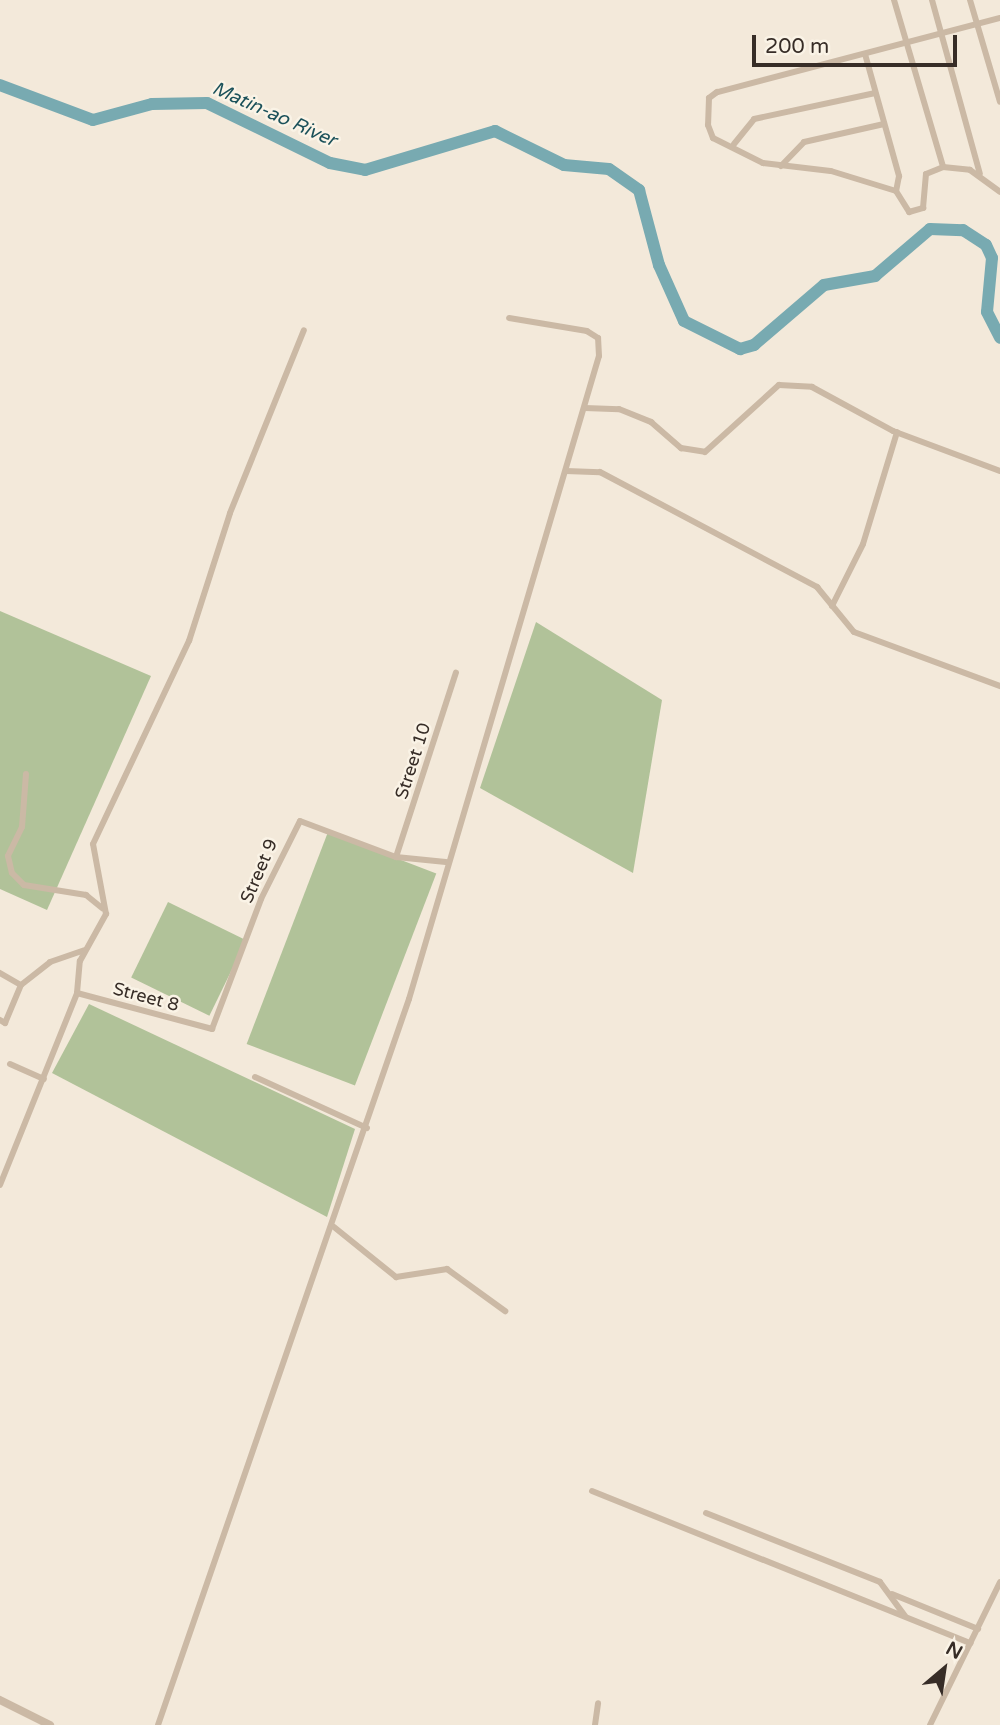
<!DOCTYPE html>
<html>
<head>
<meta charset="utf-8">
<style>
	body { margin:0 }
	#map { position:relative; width:1000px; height:1725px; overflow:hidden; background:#f3e9da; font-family:"Varela Round",sans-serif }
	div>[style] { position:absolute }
	.green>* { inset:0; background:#b1c299; transform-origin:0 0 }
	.river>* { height:12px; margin:-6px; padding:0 6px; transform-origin:6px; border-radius:6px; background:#78aab1 }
	.minor>* { height:6px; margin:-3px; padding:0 3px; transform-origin:3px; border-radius:3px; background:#cbb9a5 }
	.tertiary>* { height:8px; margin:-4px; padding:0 4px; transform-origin:4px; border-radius:4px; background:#cbb9a5 }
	span { translate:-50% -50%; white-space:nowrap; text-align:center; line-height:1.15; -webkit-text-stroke:5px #faf3e6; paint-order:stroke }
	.street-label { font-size:18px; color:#372d27 }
	.water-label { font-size:19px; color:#1b515a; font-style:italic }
	.north { position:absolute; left:909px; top:1634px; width:70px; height:70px; -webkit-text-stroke:5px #faf3e6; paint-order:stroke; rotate:29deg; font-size:19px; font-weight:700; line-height:28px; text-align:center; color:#372d27 }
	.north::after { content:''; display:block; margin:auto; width:24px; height:32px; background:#372d27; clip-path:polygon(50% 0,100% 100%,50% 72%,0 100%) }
	.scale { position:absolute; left:752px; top:35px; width:205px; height:32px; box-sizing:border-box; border:4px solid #372d27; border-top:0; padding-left:9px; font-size:21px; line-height:24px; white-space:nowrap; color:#372d27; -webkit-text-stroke:5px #faf3e6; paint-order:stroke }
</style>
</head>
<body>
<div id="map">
	<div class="green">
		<i style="clip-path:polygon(0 611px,151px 676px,47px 910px,0 889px)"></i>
		<i style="clip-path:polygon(536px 622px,662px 700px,633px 873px,480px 788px)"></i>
		<i style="left:328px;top:832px;width:116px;height:227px;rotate:21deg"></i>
		<i style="left:168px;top:902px;width:87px;height:84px;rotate:26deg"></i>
		<i style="clip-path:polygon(89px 1004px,355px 1129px,327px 1217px,52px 1073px)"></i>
	</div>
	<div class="river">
		<i style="left:0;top:85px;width:99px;rotate:20.6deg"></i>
		<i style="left:93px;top:120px;width:61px;rotate:-15.2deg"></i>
		<i style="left:152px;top:104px;width:55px;rotate:-1deg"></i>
		<i style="left:207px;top:103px;width:137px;rotate:26deg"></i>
		<i style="left:330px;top:163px;width:36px;rotate:11deg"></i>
		<i style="left:365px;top:170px;width:136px;rotate:-16.7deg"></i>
		<i style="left:495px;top:131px;width:77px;rotate:26.2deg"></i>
		<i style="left:564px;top:165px;width:45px;rotate:5.1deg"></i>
		<i style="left:609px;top:169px;width:37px;rotate:35deg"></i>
		<i style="left:639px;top:190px;width:78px;rotate:75.1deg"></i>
		<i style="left:659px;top:265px;width:61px;rotate:65.9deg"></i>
		<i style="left:684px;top:321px;width:63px;rotate:26.6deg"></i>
		<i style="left:740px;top:349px;width:15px;rotate:-16deg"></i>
		<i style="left:754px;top:345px;width:92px;rotate:-40.6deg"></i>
		<i style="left:824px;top:285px;width:52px;rotate:-10deg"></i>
		<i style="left:875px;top:276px;width:72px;rotate:-40.5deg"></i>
		<i style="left:930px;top:229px;width:33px;rotate:2deg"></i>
		<i style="left:963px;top:230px;width:27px;rotate:33deg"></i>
		<i style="left:986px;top:245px;width:14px;rotate:65deg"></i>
		<i style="left:992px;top:258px;width:54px;rotate:95.3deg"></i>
		<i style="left:987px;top:312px;width:29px;rotate:63deg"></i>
	</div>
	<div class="minor">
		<i style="left:894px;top:0;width:174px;rotate:73.6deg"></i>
		<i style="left:932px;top:0;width:180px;rotate:74.6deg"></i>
		<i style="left:970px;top:0;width:106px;rotate:73.6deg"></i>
		<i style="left:1000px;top:18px;width:293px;rotate:165.3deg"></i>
		<i style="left:717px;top:92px;width:10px;rotate:143deg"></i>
		<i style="left:709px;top:98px;width:27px;rotate:92deg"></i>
		<i style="left:708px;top:125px;width:14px;rotate:69deg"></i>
		<i style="left:713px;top:138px;width:56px;rotate:26.6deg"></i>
		<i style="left:763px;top:163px;width:68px;rotate:6.7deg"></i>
		<i style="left:831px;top:171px;width:68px;rotate:17.1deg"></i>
		<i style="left:896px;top:191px;width:25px;rotate:58deg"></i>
		<i style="left:909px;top:212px;width:15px;rotate:-16deg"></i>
		<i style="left:923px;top:208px;width:34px;rotate:-85deg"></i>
		<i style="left:926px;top:174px;width:18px;rotate:-22deg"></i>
		<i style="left:943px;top:167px;width:27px;rotate:6deg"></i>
		<i style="left:970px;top:170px;width:37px;rotate:36deg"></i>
		<i style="left:865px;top:54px;width:127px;rotate:74.4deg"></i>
		<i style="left:899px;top:176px;width:15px;rotate:101deg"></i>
		<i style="left:734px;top:144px;width:32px;rotate:-51deg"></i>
		<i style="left:754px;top:119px;width:124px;rotate:-12.1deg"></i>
		<i style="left:781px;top:166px;width:33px;rotate:-46deg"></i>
		<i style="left:804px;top:142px;width:82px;rotate:-12.7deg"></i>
		<i style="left:585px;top:408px;width:34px;rotate:2deg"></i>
		<i style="left:619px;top:409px;width:35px;rotate:22deg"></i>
		<i style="left:651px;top:422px;width:40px;rotate:41deg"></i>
		<i style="left:681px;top:448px;width:24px;rotate:9deg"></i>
		<i style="left:705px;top:452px;width:100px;rotate:-42.2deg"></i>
		<i style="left:779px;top:385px;width:33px;rotate:3deg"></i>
		<i style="left:812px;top:387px;width:92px;rotate:28.5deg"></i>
		<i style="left:893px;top:431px;width:114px;rotate:20.5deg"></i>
		<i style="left:566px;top:471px;width:34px;rotate:2deg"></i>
		<i style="left:600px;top:472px;width:246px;rotate:27.9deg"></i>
		<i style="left:817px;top:587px;width:58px;rotate:50.6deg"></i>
		<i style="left:854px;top:632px;width:156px;rotate:20.3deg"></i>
		<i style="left:832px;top:606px;width:69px;rotate:-63.4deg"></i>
		<i style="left:863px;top:544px;width:117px;rotate:-73.1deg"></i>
		<i style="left:26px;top:774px;width:53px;rotate:94.3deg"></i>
		<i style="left:22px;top:827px;width:32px;rotate:116deg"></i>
		<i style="left:8px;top:856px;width:17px;rotate:77deg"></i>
		<i style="left:12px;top:873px;width:17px;rotate:45deg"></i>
		<i style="left:24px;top:885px;width:63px;rotate:9.2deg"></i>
		<i style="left:86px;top:895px;width:21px;rotate:39deg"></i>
		<i style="left:396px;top:857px;width:194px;rotate:-72deg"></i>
		<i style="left:0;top:973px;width:24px;rotate:30deg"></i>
		<i style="left:77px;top:993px;width:140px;rotate:14.9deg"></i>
		<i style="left:212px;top:1029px;width:139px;rotate:-69.3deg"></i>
		<i style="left:261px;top:899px;width:87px;rotate:-63.4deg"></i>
		<i style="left:300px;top:821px;width:103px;rotate:20.6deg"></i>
		<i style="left:396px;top:857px;width:50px;rotate:5.7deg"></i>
		<i style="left:0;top:1020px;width:6px;rotate:31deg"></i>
		<i style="left:5px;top:1023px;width:41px;rotate:-67.2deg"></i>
		<i style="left:21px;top:985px;width:37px;rotate:-38deg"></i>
		<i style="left:50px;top:962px;width:36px;rotate:-19deg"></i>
		<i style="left:10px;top:1064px;width:37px;rotate:24deg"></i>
		<i style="left:255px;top:1077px;width:123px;rotate:24.5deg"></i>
		<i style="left:0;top:1185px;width:207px;rotate:-68.1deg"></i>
		<i style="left:77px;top:993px;width:32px;rotate:-85deg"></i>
		<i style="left:80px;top:961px;width:54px;rotate:-61deg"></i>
		<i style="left:106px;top:914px;width:71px;rotate:-100.5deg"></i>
		<i style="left:93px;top:844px;width:225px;rotate:-64.7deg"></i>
		<i style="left:189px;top:641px;width:134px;rotate:-72.2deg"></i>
		<i style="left:230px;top:513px;width:197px;rotate:-68deg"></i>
		<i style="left:334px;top:1227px;width:80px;rotate:38.9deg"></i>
		<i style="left:396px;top:1277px;width:52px;rotate:-8.9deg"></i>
		<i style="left:447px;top:1269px;width:72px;rotate:35.9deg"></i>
		<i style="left:592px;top:1491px;width:408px;rotate:21.9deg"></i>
		<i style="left:706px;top:1513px;width:187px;rotate:21.6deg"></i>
		<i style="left:880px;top:1582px;width:42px;rotate:53.7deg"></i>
		<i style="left:892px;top:1594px;width:93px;rotate:22.1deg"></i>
		<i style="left:158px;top:1725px;width:768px;rotate:-70.93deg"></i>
		<i style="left:409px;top:999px;width:670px;rotate:-73.54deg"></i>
		<i style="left:599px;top:356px;width:18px;rotate:-93deg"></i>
		<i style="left:598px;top:338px;width:13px;rotate:-148deg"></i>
		<i style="left:587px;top:331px;width:79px;rotate:-170.5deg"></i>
		<i style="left:595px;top:1725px;width:22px;rotate:-82deg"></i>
		<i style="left:930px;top:1725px;width:159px;rotate:-63.9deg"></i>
	</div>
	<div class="tertiary">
		<i style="left:0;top:1700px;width:56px;rotate:26.6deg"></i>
	</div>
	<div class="street-label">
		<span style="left:413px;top:761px;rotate:-72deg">Street 10</span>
		<span style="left:259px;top:871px;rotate:-67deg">Street 9</span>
		<span style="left:146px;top:997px;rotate:15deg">Street 8</span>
	</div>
	<div class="water-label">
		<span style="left:274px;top:115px;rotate:24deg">Matin-ao River</span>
	</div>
	<div class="north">N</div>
	<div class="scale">200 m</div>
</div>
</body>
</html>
